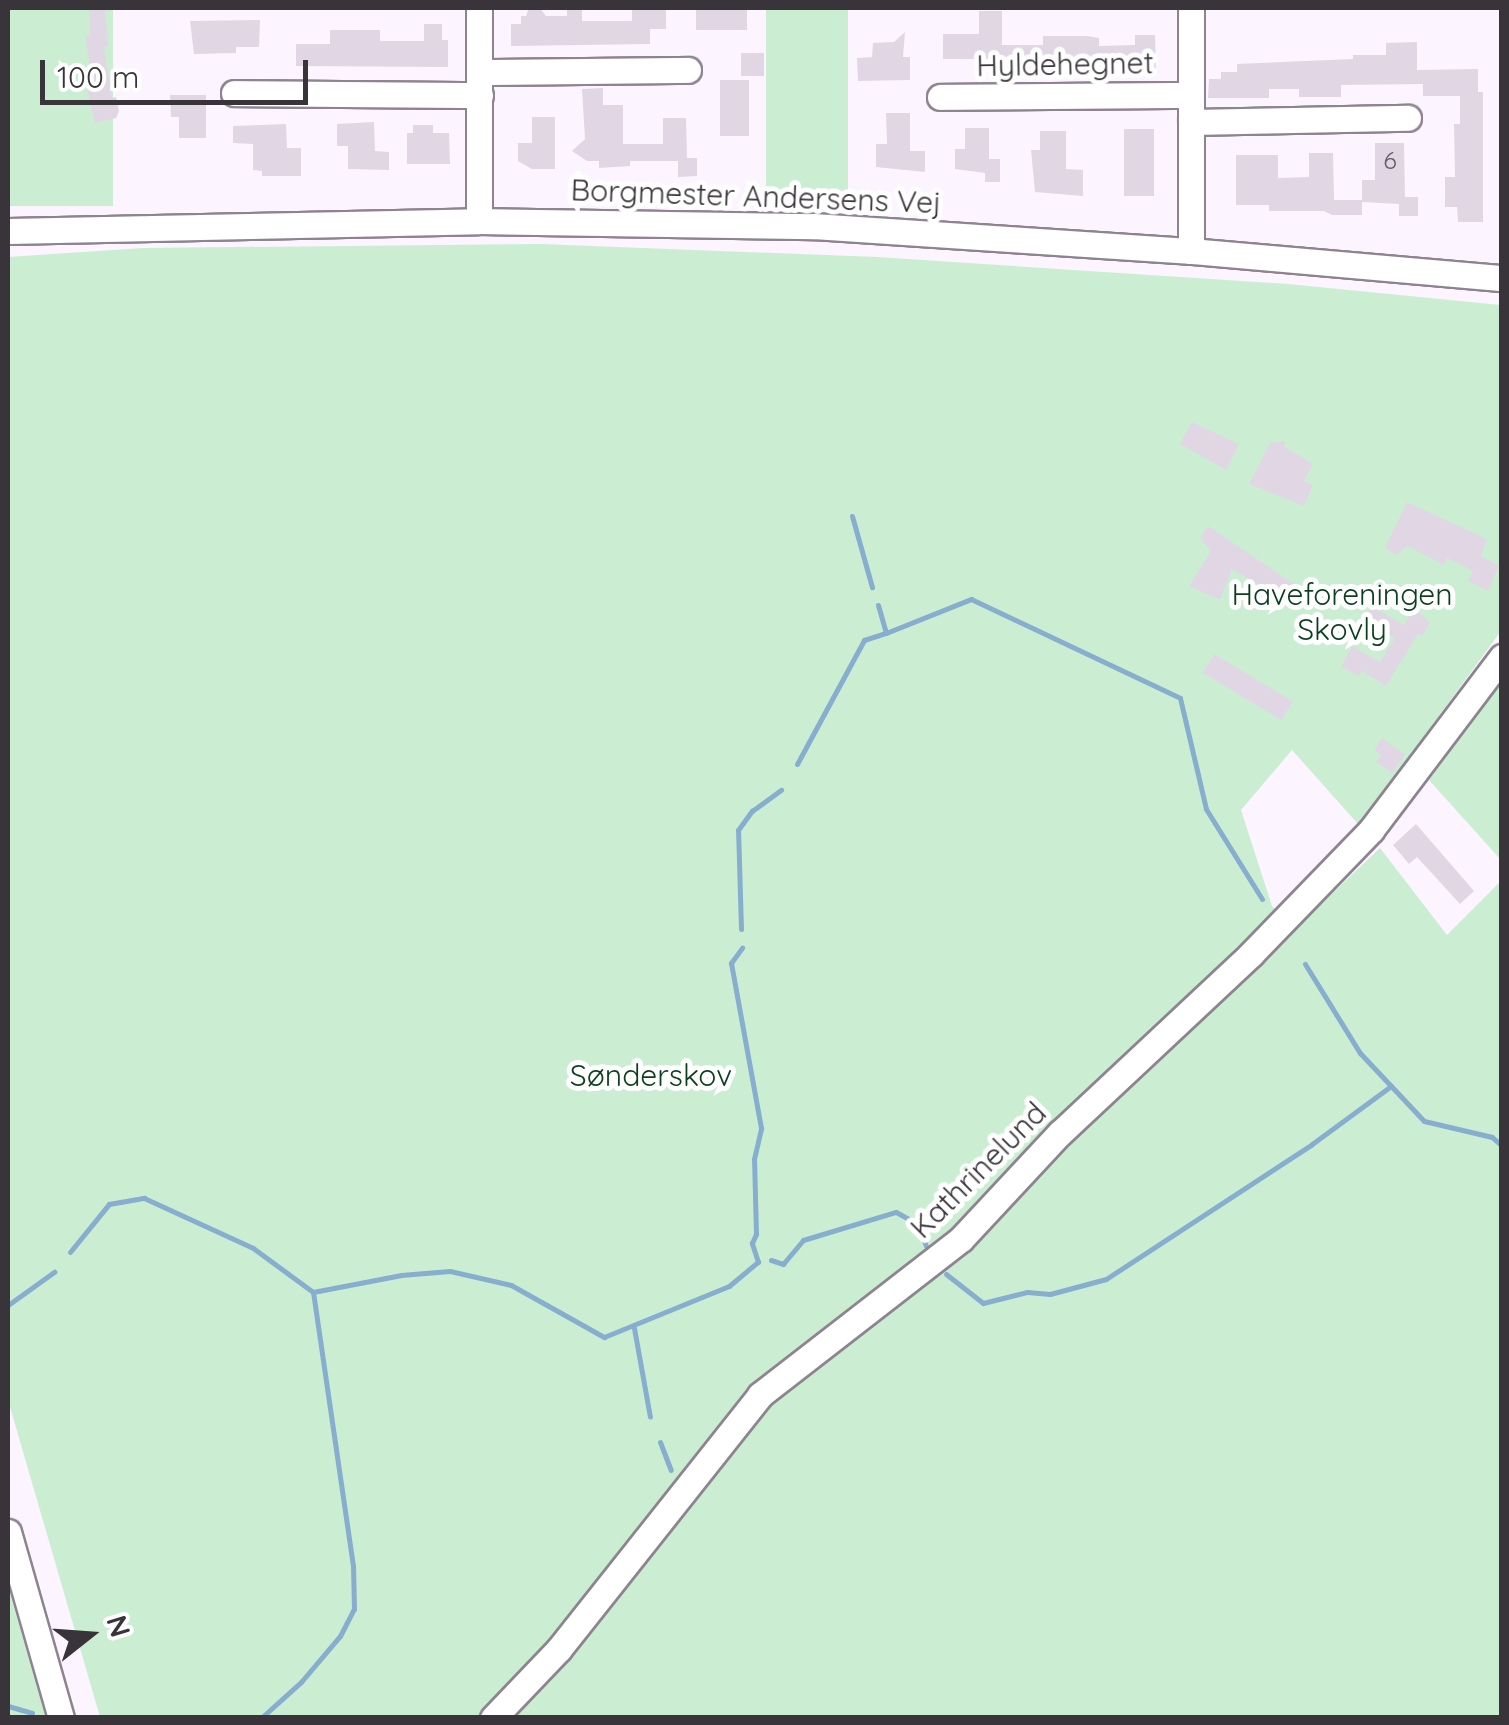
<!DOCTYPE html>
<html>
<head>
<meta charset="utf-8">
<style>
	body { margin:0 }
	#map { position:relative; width:1509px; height:1725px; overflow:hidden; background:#fcf4ff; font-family:Quicksand,sans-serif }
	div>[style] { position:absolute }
	.green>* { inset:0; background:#cbeed3; transform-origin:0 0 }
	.stream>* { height:5px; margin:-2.5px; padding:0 2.5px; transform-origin:2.5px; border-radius:2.5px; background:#87adcf }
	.building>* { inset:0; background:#e1d7e4; transform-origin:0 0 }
	.roads { filter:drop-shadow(2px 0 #8d8490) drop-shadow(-2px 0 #8d8490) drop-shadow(0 2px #8d8490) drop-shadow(0 -2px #8d8490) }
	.minor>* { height:25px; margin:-12.5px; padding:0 12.5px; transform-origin:12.5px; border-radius:12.5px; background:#fff }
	span { translate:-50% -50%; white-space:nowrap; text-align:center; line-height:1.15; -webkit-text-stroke:10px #fff; paint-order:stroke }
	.number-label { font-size:25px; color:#625d64 }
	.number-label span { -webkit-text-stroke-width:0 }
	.street-label { font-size:30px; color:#383439 }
	.park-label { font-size:30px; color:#0b3f20 }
	.frame { position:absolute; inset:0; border:10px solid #383439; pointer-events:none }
	.north { position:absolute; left:40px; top:1585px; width:100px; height:100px; -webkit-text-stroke:8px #fff; paint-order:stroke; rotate:73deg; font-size:28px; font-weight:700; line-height:40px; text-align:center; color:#383439 }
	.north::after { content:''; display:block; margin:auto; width:35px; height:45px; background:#383439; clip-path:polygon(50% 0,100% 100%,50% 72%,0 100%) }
	.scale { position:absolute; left:40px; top:60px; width:268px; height:45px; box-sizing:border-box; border:5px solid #383439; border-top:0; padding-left:12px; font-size:30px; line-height:35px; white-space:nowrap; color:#383439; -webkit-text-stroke:8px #fff; paint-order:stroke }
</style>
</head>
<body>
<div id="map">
	<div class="green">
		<i style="left:8px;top:8px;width:105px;height:198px"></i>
		<i style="left:766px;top:8px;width:82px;height:198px"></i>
		<i style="clip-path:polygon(541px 244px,877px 257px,1288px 284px,1501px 305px,1501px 631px,1359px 825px,1292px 750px,1241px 810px,1272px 906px,1293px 931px,1380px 848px,1447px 935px,1501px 881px,1501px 1717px,100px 1717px,8px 1400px,8px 257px,143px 248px)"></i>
		<i style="clip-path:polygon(1501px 683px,1501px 860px,1429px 780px)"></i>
		<i style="clip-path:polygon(8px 1586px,46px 1717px,8px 1717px)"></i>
	</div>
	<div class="stream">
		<i style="left:852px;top:516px;width:74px;rotate:74.3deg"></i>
		<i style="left:878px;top:605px;width:29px;rotate:74deg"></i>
		<i style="left:886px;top:633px;width:92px;rotate:-21.8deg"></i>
		<i style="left:971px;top:599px;width:231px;rotate:25.3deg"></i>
		<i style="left:1180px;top:698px;width:114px;rotate:76.8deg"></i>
		<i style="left:1206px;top:809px;width:106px;rotate:58.1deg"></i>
		<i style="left:797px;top:764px;width:141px;rotate:-61.6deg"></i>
		<i style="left:864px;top:640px;width:23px;rotate:-18deg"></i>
		<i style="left:741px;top:929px;width:99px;rotate:-91.7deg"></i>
		<i style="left:738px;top:830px;width:24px;rotate:-54deg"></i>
		<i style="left:752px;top:811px;width:36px;rotate:-36deg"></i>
		<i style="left:1305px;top:964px;width:105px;rotate:58.3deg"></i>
		<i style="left:1360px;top:1053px;width:93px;rotate:46.7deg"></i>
		<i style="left:1424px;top:1121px;width:70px;rotate:13.2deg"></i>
		<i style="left:1492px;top:1137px;width:13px;rotate:42deg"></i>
		<i style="left:70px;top:1252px;width:62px;rotate:-50.9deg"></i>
		<i style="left:109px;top:1204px;width:36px;rotate:-10deg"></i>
		<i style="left:144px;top:1198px;width:120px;rotate:24.6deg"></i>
		<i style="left:253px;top:1248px;width:74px;rotate:36.3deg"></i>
		<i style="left:313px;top:1292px;width:90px;rotate:-10.9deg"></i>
		<i style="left:401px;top:1275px;width:49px;rotate:-4.7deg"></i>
		<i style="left:450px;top:1271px;width:63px;rotate:12.9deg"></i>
		<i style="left:511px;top:1285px;width:107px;rotate:29.2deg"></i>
		<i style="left:604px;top:1337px;width:135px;rotate:-22.2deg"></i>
		<i style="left:729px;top:1286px;width:38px;rotate:-40deg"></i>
		<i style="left:758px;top:1262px;width:20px;rotate:-108deg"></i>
		<i style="left:752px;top:1243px;width:10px;rotate:-66deg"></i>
		<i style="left:756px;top:1234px;width:75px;rotate:-91.5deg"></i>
		<i style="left:754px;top:1159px;width:32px;rotate:-77deg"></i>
		<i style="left:761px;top:1128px;width:168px;rotate:-100.3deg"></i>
		<i style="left:731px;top:963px;width:19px;rotate:-54deg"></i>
		<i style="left:771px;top:1260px;width:13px;rotate:18deg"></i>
		<i style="left:783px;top:1264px;width:31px;rotate:-50deg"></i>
		<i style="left:803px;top:1240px;width:97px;rotate:-16.8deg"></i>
		<i style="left:896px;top:1212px;width:25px;rotate:29deg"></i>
		<i style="left:918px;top:1224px;width:23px;rotate:70deg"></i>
		<i style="left:946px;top:1274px;width:47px;rotate:38.1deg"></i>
		<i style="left:983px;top:1303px;width:45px;rotate:-14deg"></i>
		<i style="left:1027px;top:1292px;width:23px;rotate:5deg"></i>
		<i style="left:1050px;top:1294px;width:58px;rotate:-15deg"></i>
		<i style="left:1106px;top:1279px;width:246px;rotate:-33.2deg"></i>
		<i style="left:1312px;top:1144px;width:98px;rotate:-36.3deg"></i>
		<i style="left:8px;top:1305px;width:57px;rotate:-35.7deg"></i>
		<i style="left:634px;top:1328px;width:90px;rotate:79.8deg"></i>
		<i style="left:660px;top:1442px;width:30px;rotate:69deg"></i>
		<i style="left:8px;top:1706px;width:25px;rotate:16deg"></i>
		<i style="left:261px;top:1718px;width:54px;rotate:-42deg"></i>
		<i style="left:301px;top:1682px;width:60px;rotate:-49.7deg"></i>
		<i style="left:340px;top:1636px;width:30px;rotate:-63deg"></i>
		<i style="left:354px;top:1609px;width:43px;rotate:-91.3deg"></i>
		<i style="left:353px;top:1566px;width:277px;rotate:-98.3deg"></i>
	</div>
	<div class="building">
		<i style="clip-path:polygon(89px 8px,105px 8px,108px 47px,104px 47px,112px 98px,116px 97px,119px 111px,116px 118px,95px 123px,86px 84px,93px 82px,85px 37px,90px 36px)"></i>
		<i style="clip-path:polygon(529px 8px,540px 8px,546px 16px,567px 16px,567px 8px,582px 8px,582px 21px,632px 21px,632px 8px,666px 8px,666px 29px,650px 29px,650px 44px,511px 46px,511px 24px,521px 24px,521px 16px,526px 16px)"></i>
		<i style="left:696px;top:8px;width:51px;height:22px"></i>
		<i style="clip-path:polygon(979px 11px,1002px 11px,1002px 45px,1043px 45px,1043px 36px,1087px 36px,1099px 38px,1099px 46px,1135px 45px,1135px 35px,1155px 35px,1156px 72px,1109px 73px,1109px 63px,1065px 64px,1065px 71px,1018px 71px,1018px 59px,943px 59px,943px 34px,979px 34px)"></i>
		<i style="clip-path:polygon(260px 20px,259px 47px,236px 47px,236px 53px,194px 54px,190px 21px)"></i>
		<i style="clip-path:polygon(424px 24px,442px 24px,442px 40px,448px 40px,448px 67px,296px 66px,296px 44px,330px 44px,330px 30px,380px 30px,380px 41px,424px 41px)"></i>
		<i style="clip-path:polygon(905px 32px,903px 57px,910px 57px,910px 80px,858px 81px,857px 58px,872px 57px,873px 43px,894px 42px)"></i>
		<i style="clip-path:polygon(1417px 42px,1417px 70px,1478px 69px,1478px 92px,1483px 92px,1483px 222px,1458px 222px,1457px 207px,1445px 207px,1445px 177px,1455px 177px,1454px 124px,1460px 124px,1460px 96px,1423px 96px,1423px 84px,1341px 85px,1341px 97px,1299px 97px,1299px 89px,1269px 89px,1269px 98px,1208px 98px,1209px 79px,1221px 79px,1221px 72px,1237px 72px,1237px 64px,1353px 59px,1353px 55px,1386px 55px,1386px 43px)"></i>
		<i style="left:741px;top:53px;width:23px;height:23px"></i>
		<i style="left:720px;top:80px;width:29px;height:56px"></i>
		<i style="clip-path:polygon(603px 88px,603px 105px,623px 105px,623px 144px,663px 144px,663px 118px,686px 118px,687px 158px,697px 158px,697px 176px,678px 177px,678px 161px,630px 161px,630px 166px,599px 168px,599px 161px,587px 161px,572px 151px,585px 139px,582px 89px)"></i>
		<i style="clip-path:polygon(170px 95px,206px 95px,206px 138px,179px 138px,179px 117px,171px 117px)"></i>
		<i style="clip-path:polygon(886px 113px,910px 113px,910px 151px,925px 151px,925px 172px,876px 167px,876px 144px,887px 144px)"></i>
		<i style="clip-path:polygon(532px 117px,555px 117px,555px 169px,532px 169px,518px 161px,518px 143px,532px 143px)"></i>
		<i style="clip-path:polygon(374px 122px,375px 151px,389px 152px,389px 170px,348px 169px,348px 146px,337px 146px,337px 124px)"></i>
		<i style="clip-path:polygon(286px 124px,287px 148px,301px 148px,301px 176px,262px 176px,262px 171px,253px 170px,253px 144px,233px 143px,233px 126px)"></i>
		<i style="clip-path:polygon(413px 125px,433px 125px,433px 133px,449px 133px,450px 164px,407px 164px,407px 133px,413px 133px)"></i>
		<i style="clip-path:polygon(965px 128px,989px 128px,989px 159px,1000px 159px,1000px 182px,985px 182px,985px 173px,955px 169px,955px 149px,965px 149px)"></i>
		<i style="left:1124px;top:129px;width:30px;height:67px"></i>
		<i style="clip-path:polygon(1040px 131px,1066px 131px,1066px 169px,1083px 170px,1083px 196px,1035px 192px,1031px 150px,1040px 150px)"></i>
		<i style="clip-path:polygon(1375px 143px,1404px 143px,1405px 197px,1418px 197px,1418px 216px,1399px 216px,1399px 204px,1362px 202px,1362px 215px,1332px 215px,1324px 211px,1269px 211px,1269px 205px,1236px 205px,1236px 155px,1278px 155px,1278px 178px,1309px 177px,1309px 153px,1333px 153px,1334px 200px,1362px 200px,1362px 180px,1375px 180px)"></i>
		<i style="clip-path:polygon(1192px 422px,1239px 444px,1226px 470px,1180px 444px)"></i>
		<i style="clip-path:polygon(1284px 441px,1285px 447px,1313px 464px,1304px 481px,1313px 485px,1304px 506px,1249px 484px,1270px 443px)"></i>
		<i style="clip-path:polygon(1407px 502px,1487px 539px,1481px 556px,1499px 566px,1488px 591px,1468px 581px,1473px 571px,1447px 558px,1444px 565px,1407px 546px,1397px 555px,1385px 548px)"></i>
		<i style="clip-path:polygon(1208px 526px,1300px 588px,1290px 604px,1232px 569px,1220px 600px,1189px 586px,1211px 551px,1200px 538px)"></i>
		<i style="clip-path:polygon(1371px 606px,1404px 625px,1414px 608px,1430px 623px,1422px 636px,1418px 634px,1386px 686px,1362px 671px,1359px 676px,1341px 667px,1352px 646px,1380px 662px,1395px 638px,1363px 620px)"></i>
		<i style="left:1214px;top:654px;width:92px;height:22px;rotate:31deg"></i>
		<i style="clip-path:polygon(1382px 738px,1405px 755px,1392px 773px,1376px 762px,1381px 755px,1374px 750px)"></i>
		<i style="clip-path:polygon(1416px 824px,1474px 891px,1460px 904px,1417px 857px,1409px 864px,1393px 845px)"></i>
	</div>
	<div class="roads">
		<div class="minor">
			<i style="left:1191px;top:8px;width:243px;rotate:90deg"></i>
			<i style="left:480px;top:72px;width:208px;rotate:-0.6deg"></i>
			<i style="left:234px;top:93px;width:246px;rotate:0.5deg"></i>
			<i style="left:940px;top:97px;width:251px;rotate:-0.5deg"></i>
			<i style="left:1191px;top:122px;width:217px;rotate:-1.1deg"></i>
			<i style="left:479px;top:221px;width:213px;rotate:-90deg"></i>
			<i style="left:8px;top:231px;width:471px;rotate:-1.2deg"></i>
			<i style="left:479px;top:221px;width:335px;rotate:0.9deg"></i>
			<i style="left:814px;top:226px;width:378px;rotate:3.8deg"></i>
			<i style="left:1191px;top:251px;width:312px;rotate:5deg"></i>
			<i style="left:8px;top:1532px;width:193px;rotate:74.1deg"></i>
			<i style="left:493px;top:1718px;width:95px;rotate:-46.3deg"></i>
			<i style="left:559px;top:1649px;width:324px;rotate:-51.6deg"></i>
			<i style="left:760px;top:1395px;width:254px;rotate:-37.8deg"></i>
			<i style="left:961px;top:1239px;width:145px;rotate:-47deg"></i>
			<i style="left:1060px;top:1133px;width:262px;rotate:-43.1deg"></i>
			<i style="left:1251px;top:954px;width:173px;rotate:-45.9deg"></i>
			<i style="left:1371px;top:830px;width:217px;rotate:-52.9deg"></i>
		</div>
	</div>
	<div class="number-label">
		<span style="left:1390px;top:160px">6</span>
	</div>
	<div class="street-label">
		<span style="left:1065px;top:64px;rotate:-1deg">Hyldehegnet</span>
		<span style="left:756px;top:196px;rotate:2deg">Borgmester Andersens Vej</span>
		<span style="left:978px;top:1170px;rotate:-45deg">Kathrinelund</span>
	</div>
	<div class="park-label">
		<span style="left:1342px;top:611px">Haveforeningen<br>Skovly</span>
		<span style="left:651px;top:1075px">Sønderskov</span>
	</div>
	<div class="frame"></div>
	<div class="north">N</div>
	<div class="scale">100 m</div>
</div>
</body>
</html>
